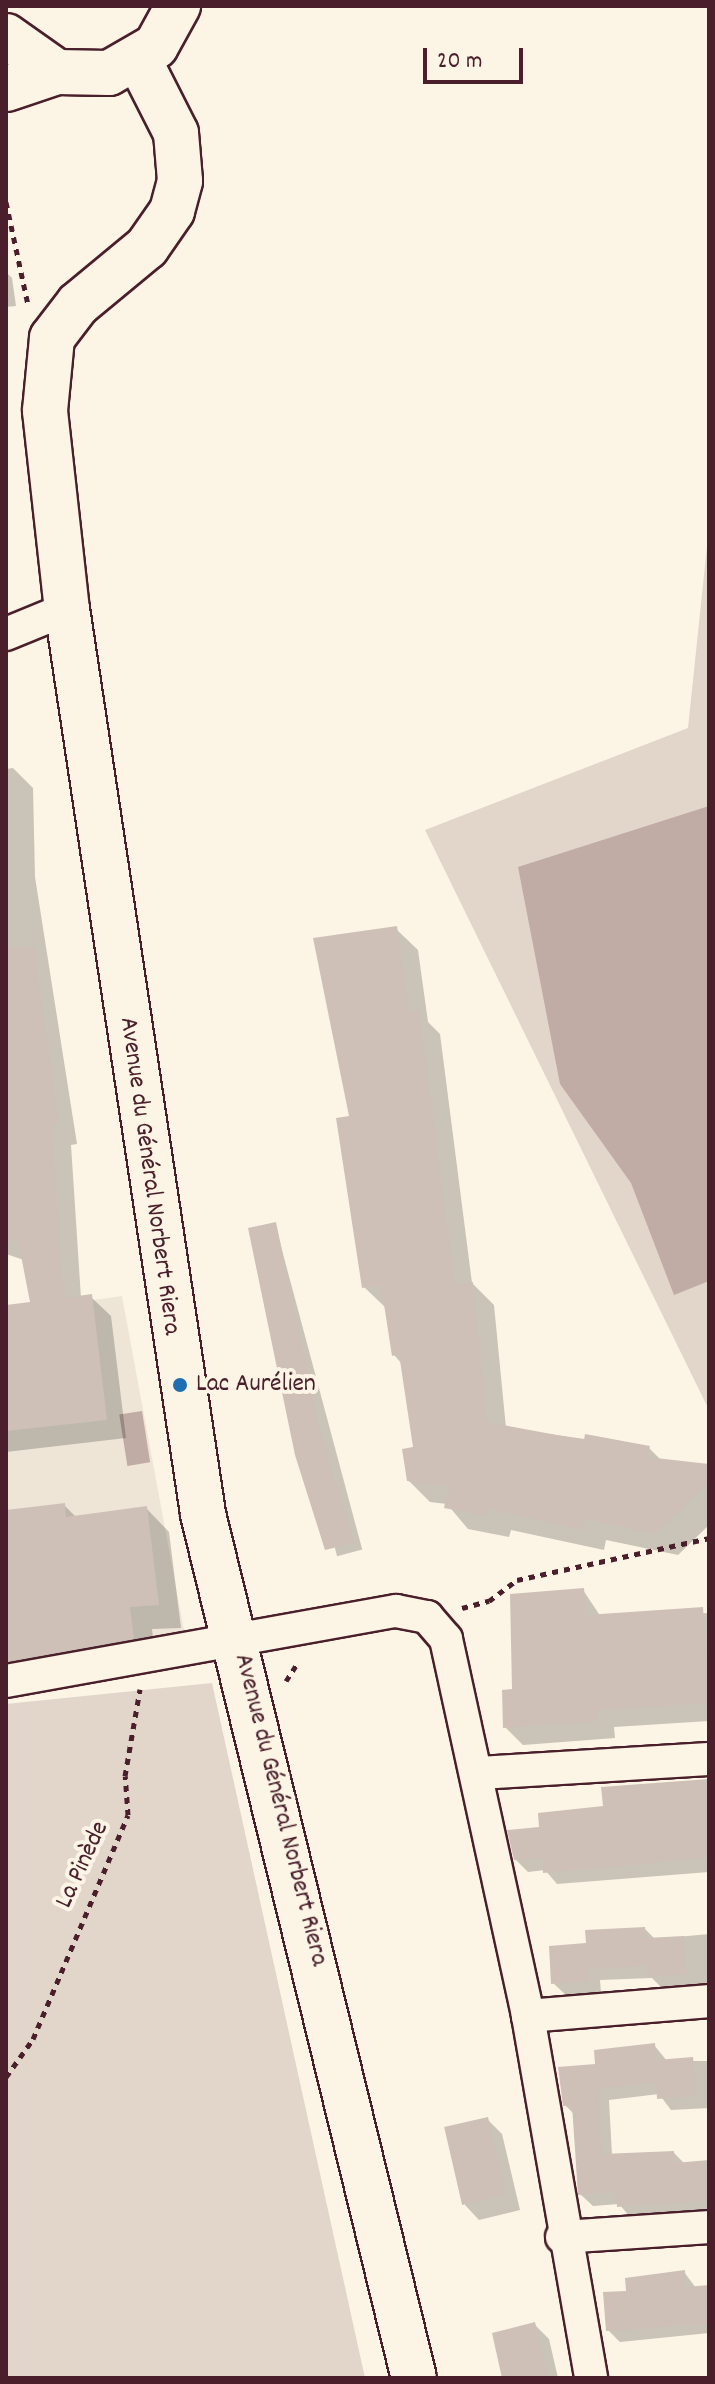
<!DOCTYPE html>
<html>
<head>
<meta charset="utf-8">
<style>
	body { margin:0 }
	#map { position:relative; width:715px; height:2384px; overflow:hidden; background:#fcf5e5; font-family:Dekko,sans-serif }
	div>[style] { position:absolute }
	.built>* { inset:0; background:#eee5d7 }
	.green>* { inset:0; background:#e2d5ca }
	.water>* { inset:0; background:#c0aca5; transform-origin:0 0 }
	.shadow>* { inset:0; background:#0003; transform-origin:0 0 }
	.building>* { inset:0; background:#cfc0b7; transform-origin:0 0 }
	.path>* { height:5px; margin-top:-2.5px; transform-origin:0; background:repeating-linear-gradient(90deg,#4a1f2b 0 6px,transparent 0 12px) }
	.roads { filter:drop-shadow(2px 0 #4a1f2b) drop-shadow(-2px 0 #4a1f2b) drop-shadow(0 2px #4a1f2b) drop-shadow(0 -2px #4a1f2b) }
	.street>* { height:32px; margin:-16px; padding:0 16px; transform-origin:16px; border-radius:16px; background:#fcf5e5 }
	.secondary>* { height:44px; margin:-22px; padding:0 22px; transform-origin:22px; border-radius:22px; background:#fcf5e5 }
	.primary>* { height:44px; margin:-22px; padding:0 22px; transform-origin:22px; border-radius:22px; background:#fcf5e5 }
	.dots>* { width:22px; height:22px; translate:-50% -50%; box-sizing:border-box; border:4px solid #fcf5e5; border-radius:50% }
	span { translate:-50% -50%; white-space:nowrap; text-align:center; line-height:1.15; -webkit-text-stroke:8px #fcf5e5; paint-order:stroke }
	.street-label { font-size:26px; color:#4a1f2b }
	.poi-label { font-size:26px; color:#4a1f2b }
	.left { translate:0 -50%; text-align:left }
	.frame { position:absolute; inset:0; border:8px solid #4a1f2b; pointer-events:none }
	.scale { position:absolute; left:423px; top:48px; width:100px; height:36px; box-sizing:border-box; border:4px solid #4a1f2b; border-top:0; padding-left:10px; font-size:24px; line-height:28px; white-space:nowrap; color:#4a1f2b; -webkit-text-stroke:6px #fcf5e5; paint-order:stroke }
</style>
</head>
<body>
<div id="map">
	<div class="built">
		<i style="clip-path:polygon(122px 1296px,185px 1636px,6px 1662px,6px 1312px)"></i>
	</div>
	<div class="green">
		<i style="clip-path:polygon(709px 527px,709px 1410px,425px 830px,688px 728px)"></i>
		<i style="clip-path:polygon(212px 1683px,365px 2378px,6px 2378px,6px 1704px)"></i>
	</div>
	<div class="water">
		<i style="clip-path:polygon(709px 806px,709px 1281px,674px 1295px,631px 1183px,560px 1084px,518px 867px)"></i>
		<i style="left:142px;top:1411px;width:52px;height:23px;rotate:81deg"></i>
	</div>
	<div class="shadow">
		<i style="clip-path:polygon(6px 272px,12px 278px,16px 306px,6px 307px)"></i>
		<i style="clip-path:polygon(13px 768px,33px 788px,35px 877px,77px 1144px,71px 1145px,81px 1298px,91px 1297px,111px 1316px,126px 1438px,6px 1452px,6px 1307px,33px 1303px,24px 1260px,6px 1254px,6px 769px)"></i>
		<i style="clip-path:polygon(396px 929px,418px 950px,428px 1022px,440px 1034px,472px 1283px,494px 1305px,506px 1428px,649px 1448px,662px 1461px,709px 1466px,709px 1525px,678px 1555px,606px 1540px,604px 1550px,511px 1530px,509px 1537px,468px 1529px,447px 1504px,430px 1502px,408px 1480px,416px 1449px,403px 1365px,394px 1355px,387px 1309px,364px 1287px,352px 1118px)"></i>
		<i style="left:275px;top:1224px;width:337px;height:26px;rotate:75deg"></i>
		<i style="clip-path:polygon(64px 1505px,76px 1517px,146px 1508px,169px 1532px,181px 1628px,152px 1629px,156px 1662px,6px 1693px,6px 1512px)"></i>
		<i style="clip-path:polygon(583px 1590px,601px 1617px,709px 1613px,709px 1721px,614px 1727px,615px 1738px,523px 1745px,505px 1727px,514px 1691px)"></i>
		<i style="clip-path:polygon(709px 1781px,709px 1872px,557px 1884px,545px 1870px,528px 1872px,515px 1859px,541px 1829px)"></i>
		<i style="clip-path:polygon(645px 1929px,655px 1939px,709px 1934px,709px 1984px,663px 1989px,652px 1978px,600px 1980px,601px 1993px,566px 1995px,553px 1983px,588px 1945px)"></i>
		<i style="clip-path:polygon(654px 2045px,667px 2061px,709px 2061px,709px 2108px,671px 2110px,659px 2094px,609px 2100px,612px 2155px,674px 2153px,685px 2164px,709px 2161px,709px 2212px,631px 2218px,619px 2204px,593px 2206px,580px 2194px,575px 2115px,565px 2105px,597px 2066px)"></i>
		<i style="clip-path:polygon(487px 2119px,502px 2134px,520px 2210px,479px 2220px,465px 2205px)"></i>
		<i style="clip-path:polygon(684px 2272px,696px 2288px,709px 2286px,709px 2333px,620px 2342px,608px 2330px,628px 2293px)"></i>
		<i style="clip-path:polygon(534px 2324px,549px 2339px,558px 2378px,505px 2378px)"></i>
	</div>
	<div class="building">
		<i style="clip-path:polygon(397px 926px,409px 1012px,419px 1010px,455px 1285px,473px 1282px,487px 1422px,584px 1440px,585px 1434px,650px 1446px,647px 1457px,709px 1464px,709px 1482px,656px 1534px,585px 1519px,583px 1530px,489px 1509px,488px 1516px,444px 1508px,448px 1487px,407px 1481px,402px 1449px,413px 1447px,399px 1354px,392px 1356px,381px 1285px,362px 1288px,336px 1118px,349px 1116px,313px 938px)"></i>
		<i style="clip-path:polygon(34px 946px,59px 1125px,52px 1126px,64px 1298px,92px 1294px,107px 1420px,6px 1431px,6px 1305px,30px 1302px,18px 1240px,6px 1242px,6px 947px)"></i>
		<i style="clip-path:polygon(276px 1222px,320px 1430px,354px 1543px,325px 1550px,295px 1455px,248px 1228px)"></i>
		<i style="clip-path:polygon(65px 1503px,66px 1517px,147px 1506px,159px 1605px,130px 1607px,134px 1639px,6px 1662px,6px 1510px)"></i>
		<i style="clip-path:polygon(584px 1588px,586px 1615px,703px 1607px,709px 1703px,597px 1710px,598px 1721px,503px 1728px,502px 1690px,512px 1689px,510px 1594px)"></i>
		<i style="clip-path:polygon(709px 1779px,709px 1858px,543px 1873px,542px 1858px,514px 1860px,507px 1830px,539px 1827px,538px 1813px,603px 1806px,601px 1787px)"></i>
		<i style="clip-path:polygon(645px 1927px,646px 1938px,684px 1936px,687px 1974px,649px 1977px,647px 1966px,589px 1969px,590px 1981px,551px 1984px,549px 1946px,586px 1943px,585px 1930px)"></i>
		<i style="clip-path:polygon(655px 2043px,656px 2060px,693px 2057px,697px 2096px,657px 2099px,656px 2082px,598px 2089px,602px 2154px,674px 2151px,675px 2163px,709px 2160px,709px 2200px,617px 2207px,616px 2192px,578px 2195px,572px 2105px,563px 2106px,558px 2067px,595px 2064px,594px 2050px)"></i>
		<i style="left:488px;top:2117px;width:80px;height:45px;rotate:77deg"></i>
		<i style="clip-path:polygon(685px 2270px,686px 2287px,709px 2285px,709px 2324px,606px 2331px,603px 2292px,626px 2291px,625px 2278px)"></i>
		<i style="clip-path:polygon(535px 2322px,548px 2378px,502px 2378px,492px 2333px)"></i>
	</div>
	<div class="path">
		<i style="left:6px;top:202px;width:105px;rotate:77.9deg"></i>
		<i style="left:462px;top:1608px;width:28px;rotate:-15deg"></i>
		<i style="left:489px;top:1601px;width:35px;rotate:-37deg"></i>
		<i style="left:517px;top:1580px;width:197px;rotate:-12.3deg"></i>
		<i style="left:286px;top:1681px;width:20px;rotate:-57deg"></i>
		<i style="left:6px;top:2077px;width:47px;rotate:-54.6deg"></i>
		<i style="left:33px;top:2039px;width:243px;rotate:-67deg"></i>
		<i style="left:128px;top:1815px;width:39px;rotate:-94deg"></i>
		<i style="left:125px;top:1776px;width:88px;rotate:-80.2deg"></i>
	</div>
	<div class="roads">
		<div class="street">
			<i style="left:6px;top:634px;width:66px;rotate:-22.3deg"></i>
			<i style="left:6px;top:1681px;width:396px;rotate:-10.2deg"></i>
			<i style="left:396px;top:1611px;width:32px;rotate:11deg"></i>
			<i style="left:427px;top:1617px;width:29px;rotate:49deg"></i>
			<i style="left:446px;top:1639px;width:386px;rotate:77.7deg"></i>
			<i style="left:528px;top:2016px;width:367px;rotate:80.1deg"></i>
			<i style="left:479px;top:1773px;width:230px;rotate:-3.5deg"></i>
			<i style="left:528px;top:2016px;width:182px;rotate:-4.7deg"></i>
			<i style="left:562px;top:2237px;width:147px;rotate:-3.9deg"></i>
		</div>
		<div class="secondary">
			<i style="left:139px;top:60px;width:82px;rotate:63.1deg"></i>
			<i style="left:176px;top:133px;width:48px;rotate:85.2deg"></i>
			<i style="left:180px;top:181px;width:31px;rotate:105deg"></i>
			<i style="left:172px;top:211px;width:44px;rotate:124.8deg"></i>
			<i style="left:147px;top:247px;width:89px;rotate:140.4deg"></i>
			<i style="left:78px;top:304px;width:43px;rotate:127.4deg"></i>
			<i style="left:52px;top:338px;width:73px;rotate:95.5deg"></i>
			<i style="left:45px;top:411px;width:199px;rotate:83.7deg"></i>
			<i style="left:67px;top:609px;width:915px;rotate:81.45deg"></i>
			<i style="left:203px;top:1514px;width:889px;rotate:76.28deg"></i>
		</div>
		<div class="primary">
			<i style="left:6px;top:36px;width:62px;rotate:35.2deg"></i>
			<i style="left:57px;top:72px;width:52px;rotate:1.1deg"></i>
			<i style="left:109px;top:73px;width:54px;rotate:-29.9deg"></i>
			<i style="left:156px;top:46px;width:46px;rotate:-61.2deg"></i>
			<i style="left:6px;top:89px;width:54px;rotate:-18.4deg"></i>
		</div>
	</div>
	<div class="dots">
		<i style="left:180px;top:1385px;background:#1f6fb2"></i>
	</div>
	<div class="street-label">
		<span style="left:149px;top:1176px;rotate:82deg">Avenue du Général Norbert Riera</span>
		<span style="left:280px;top:1810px;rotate:76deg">Avenue du Général Norbert Riera</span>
		<span style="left:83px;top:1865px;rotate:-65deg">La Pinède</span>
	</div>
	<div class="poi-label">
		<span class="left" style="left:196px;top:1385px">Lac Aurélien</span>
	</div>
	<div class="frame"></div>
	<div class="scale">20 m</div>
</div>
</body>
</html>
